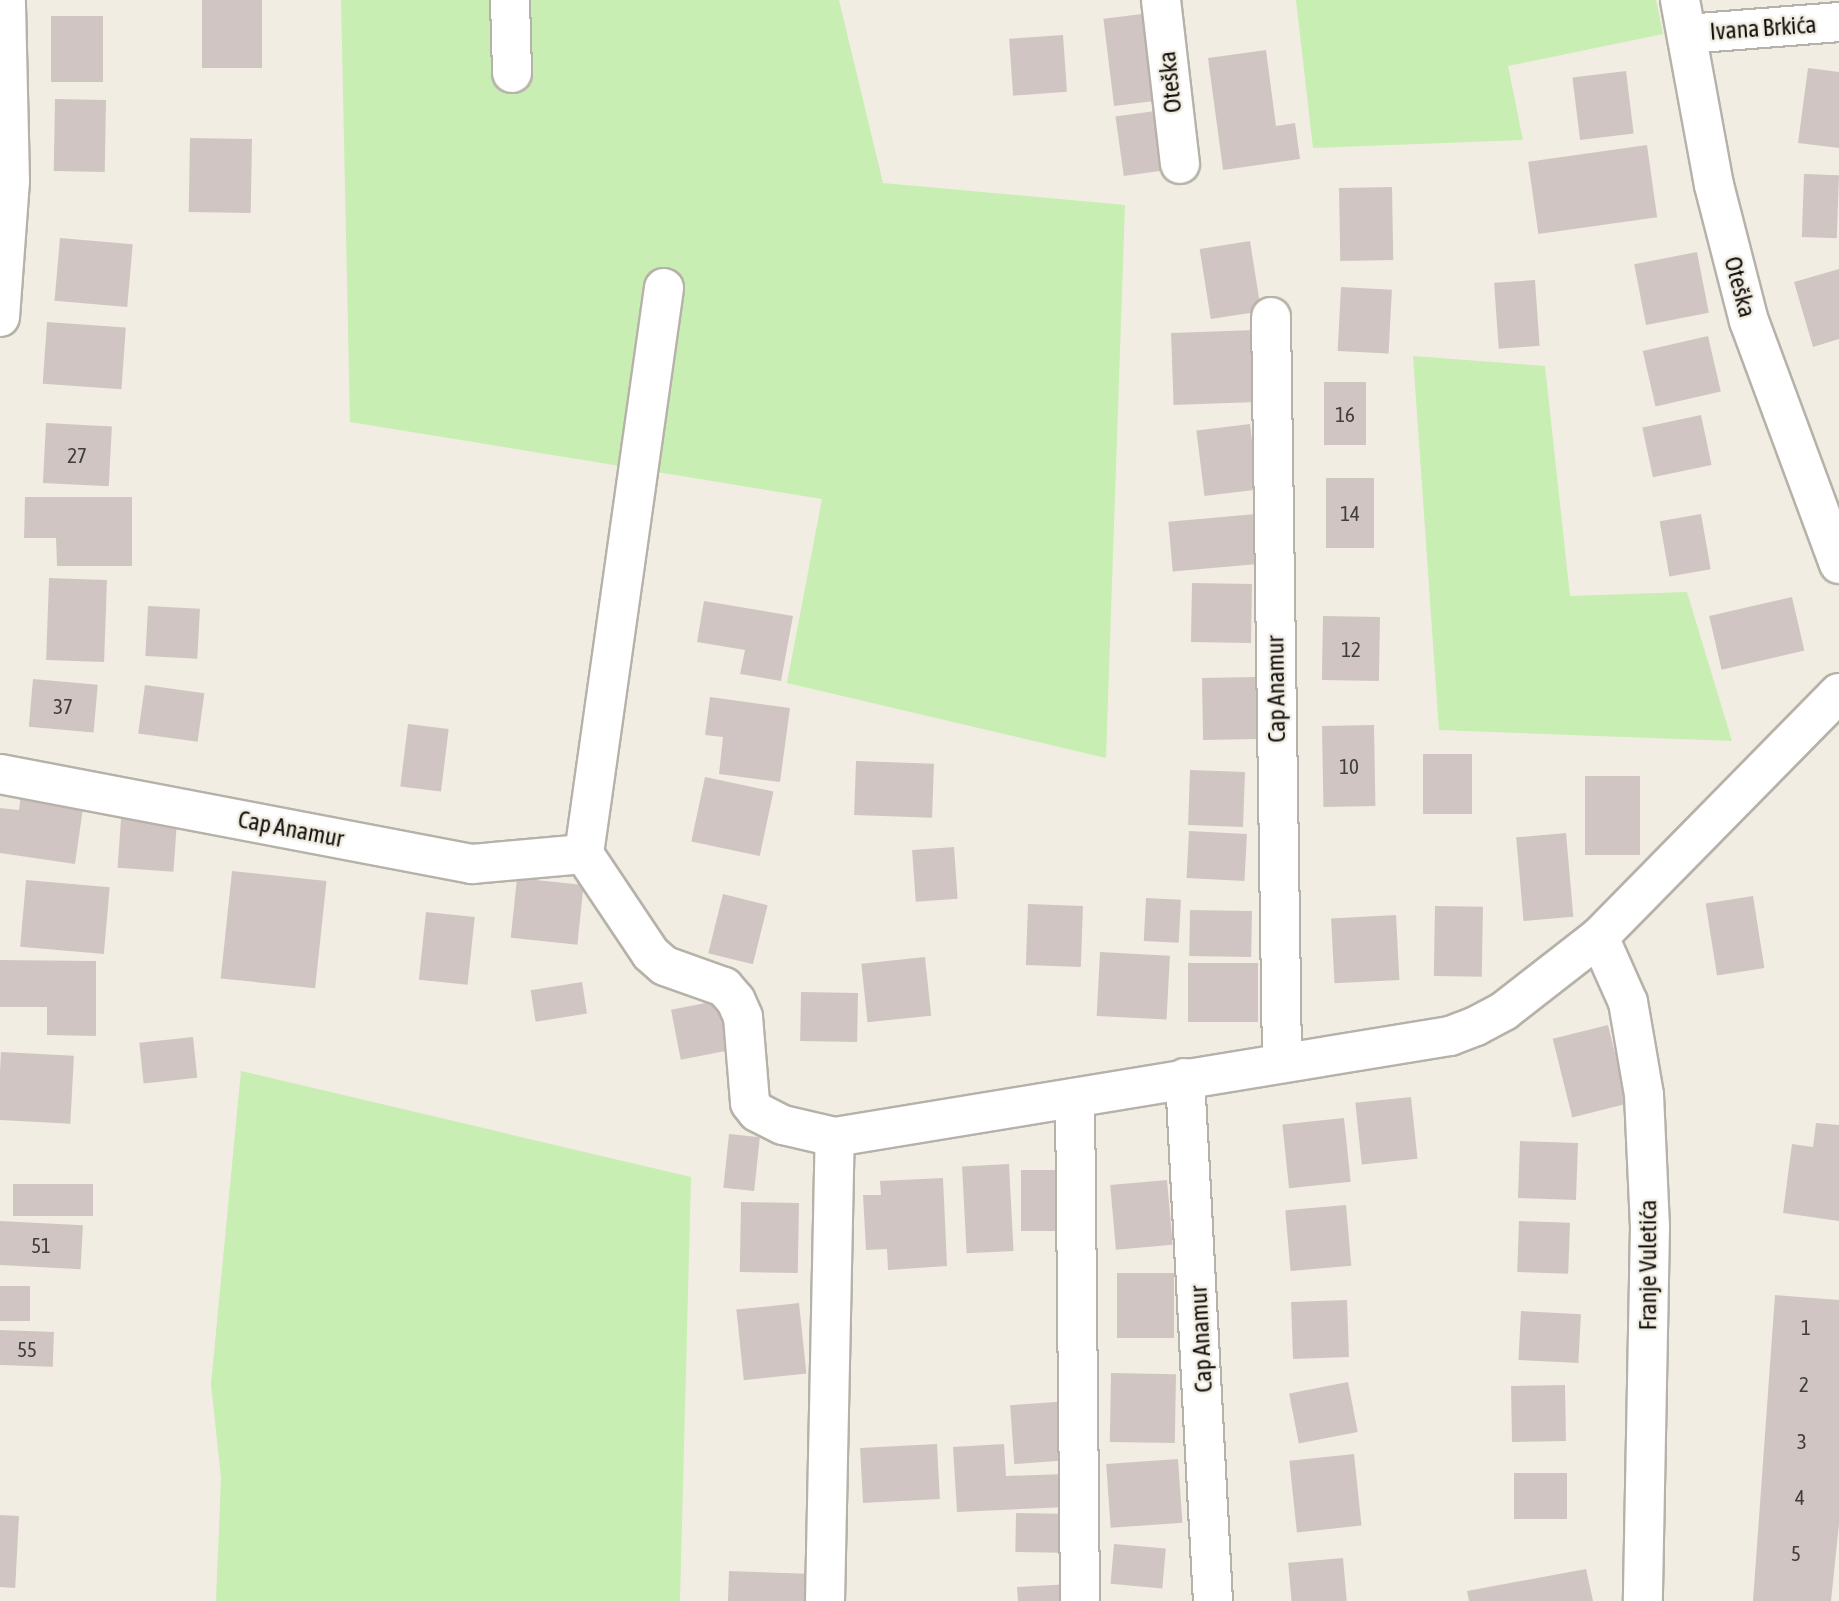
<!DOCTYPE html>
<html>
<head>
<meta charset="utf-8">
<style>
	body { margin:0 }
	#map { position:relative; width:1839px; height:1601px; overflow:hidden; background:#f2ede3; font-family:"Asap Condensed",sans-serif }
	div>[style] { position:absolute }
	.green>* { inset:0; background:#c8eeb3 }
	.building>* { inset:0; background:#d1c5c3; transform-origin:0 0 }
	.roads { filter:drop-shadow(2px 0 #b7b2a9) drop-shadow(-2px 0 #b7b2a9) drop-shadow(0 2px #b7b2a9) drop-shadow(0 -2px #b7b2a9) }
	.minor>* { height:38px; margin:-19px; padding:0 19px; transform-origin:19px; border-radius:19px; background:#fff }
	span { translate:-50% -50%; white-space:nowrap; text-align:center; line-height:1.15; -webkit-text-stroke:5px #f2ede3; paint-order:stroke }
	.number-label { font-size:21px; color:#413d3a }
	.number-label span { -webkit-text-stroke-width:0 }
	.street-label { font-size:24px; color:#11100d }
</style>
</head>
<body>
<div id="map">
	<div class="green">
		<i style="clip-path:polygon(341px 0,839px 0,883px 183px,1125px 205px,1106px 758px,787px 683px,822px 499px,350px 422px)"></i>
		<i style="clip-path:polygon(1296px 0,1656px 0,1663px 34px,1508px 66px,1523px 140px,1313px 148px)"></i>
		<i style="clip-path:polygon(1413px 356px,1545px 366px,1570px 596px,1687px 592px,1732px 741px,1439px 730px)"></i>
		<i style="clip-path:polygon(241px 1071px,691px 1177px,680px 1601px,216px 1601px,221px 1478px,211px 1384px)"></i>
	</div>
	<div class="building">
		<i style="left:202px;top:0;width:60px;height:68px"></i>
		<i style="left:1150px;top:13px;width:88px;height:47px;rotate:83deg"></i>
		<i style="left:51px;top:16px;width:52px;height:66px"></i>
		<i style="left:1063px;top:35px;width:57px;height:54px;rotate:86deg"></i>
		<i style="clip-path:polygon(1266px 50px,1276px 126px,1295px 123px,1300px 159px,1223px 170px,1208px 58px)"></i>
		<i style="clip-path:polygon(1808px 68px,1839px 72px,1839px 148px,1798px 143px)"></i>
		<i style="left:1626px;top:71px;width:63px;height:54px;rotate:83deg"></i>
		<i style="left:55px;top:99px;width:51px;height:72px;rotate:1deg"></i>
		<i style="left:1162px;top:110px;width:60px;height:47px;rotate:82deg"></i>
		<i style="left:190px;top:138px;width:62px;height:74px;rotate:1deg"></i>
		<i style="left:1647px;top:145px;width:73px;height:120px;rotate:82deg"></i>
		<i style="left:1804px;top:174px;width:35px;height:63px;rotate:2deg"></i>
		<i style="left:1392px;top:187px;width:73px;height:53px;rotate:89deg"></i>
		<i style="left:60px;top:238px;width:73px;height:63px;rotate:5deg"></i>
		<i style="left:1250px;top:241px;width:71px;height:51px;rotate:81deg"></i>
		<i style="left:1697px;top:252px;width:62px;height:64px;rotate:79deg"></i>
		<i style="clip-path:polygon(1839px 269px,1839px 339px,1813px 347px,1794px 282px)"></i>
		<i style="left:1535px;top:280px;width:66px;height:41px;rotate:86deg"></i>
		<i style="left:1341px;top:287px;width:51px;height:64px;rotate:3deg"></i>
		<i style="left:47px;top:322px;width:79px;height:62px;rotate:4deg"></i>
		<i style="left:1255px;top:330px;width:72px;height:84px;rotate:88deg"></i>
		<i style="left:1708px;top:336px;width:57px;height:67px;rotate:77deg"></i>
		<i style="left:1324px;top:382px;width:42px;height:63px"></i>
		<i style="left:1701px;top:415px;width:51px;height:60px;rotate:78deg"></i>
		<i style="left:46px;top:423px;width:66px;height:60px;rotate:3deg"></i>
		<i style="left:1250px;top:424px;width:66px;height:54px;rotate:83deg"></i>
		<i style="left:1326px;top:478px;width:48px;height:70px"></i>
		<i style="clip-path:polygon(25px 497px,132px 497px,132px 566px,57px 566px,56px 538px,24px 538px)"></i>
		<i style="left:1256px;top:514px;width:50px;height:88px;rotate:85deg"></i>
		<i style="left:1701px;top:514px;width:56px;height:42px;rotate:80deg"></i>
		<i style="left:49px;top:578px;width:58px;height:82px;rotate:2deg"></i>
		<i style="left:1192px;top:583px;width:60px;height:59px;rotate:1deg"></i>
		<i style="left:1792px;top:597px;width:55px;height:85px;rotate:77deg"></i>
		<i style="clip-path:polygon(704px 601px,793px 616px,781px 681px,740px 674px,745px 650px,697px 642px)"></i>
		<i style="left:148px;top:606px;width:52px;height:50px;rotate:3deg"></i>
		<i style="left:1323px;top:616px;width:57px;height:64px;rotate:1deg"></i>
		<i style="left:1257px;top:677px;width:62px;height:55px;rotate:89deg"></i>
		<i style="left:33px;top:679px;width:65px;height:48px;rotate:5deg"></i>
		<i style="left:145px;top:685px;width:60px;height:49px;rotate:8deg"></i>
		<i style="clip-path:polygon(710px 697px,790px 708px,780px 782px,719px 774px,723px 737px,705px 735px)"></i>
		<i style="left:408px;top:724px;width:41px;height:63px;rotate:7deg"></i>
		<i style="left:1374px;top:725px;width:81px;height:52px;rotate:89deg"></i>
		<i style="left:1423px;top:754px;width:49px;height:60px"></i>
		<i style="left:856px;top:761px;width:78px;height:54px;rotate:2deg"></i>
		<i style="left:1190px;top:770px;width:55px;height:55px;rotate:2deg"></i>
		<i style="left:1640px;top:776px;width:79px;height:55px;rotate:90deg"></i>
		<i style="left:705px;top:777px;width:70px;height:66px;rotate:12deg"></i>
		<i style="clip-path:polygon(22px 785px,85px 794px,75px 864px,0 853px,0 808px,19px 810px)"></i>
		<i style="left:122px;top:805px;width:56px;height:63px;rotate:4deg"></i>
		<i style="left:1189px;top:831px;width:58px;height:47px;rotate:3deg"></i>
		<i style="left:1566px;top:833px;width:84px;height:50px;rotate:85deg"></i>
		<i style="left:954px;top:847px;width:52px;height:42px;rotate:86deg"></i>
		<i style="left:232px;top:871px;width:95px;height:108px;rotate:6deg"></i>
		<i style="left:517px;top:878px;width:67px;height:60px;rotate:6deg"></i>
		<i style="left:26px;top:880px;width:84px;height:67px;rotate:5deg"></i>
		<i style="left:723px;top:894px;width:46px;height:61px;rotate:14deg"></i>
		<i style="left:1753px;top:896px;width:73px;height:48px;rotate:81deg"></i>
		<i style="left:1146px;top:898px;width:35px;height:43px;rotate:3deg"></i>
		<i style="left:1028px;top:904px;width:55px;height:61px;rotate:2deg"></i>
		<i style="left:1435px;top:906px;width:48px;height:70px;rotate:1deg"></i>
		<i style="left:1190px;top:910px;width:62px;height:46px;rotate:1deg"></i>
		<i style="left:426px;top:912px;width:49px;height:68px;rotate:6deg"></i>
		<i style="left:1396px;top:915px;width:65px;height:65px;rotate:87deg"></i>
		<i style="left:1100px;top:952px;width:70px;height:64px;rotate:3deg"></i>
		<i style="left:925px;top:957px;width:59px;height:64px;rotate:84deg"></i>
		<i style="clip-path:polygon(0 960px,96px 961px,96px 1036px,47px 1035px,47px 1007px,0 1007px)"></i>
		<i style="left:1188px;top:963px;width:70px;height:59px"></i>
		<i style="left:582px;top:982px;width:32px;height:52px;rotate:81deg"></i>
		<i style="left:801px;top:992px;width:57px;height:49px;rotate:1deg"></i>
		<i style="left:726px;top:999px;width:51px;height:56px;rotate:79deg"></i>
		<i style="left:1608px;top:1025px;width:81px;height:57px;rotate:76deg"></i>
		<i style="left:193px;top:1037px;width:41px;height:54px;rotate:84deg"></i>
		<i style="left:1px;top:1052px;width:73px;height:68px;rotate:3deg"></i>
		<i style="left:1411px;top:1097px;width:62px;height:56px;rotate:84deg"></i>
		<i style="left:1344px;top:1118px;width:64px;height:62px;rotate:84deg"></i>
		<i style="clip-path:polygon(1816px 1123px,1839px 1125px,1839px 1221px,1783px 1213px,1792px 1144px,1813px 1147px)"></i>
		<i style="left:729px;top:1134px;width:31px;height:54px;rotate:6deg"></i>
		<i style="left:1520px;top:1141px;width:58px;height:57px;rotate:2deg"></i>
		<i style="left:1009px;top:1164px;width:87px;height:47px;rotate:87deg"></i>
		<i style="left:1021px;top:1170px;width:45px;height:61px"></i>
		<i style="clip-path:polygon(943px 1178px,947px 1266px,888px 1270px,887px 1249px,866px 1250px,863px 1195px,881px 1195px,880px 1181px)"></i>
		<i style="left:1167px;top:1180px;width:65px;height:57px;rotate:85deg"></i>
		<i style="left:13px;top:1184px;width:80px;height:32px"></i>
		<i style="left:741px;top:1202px;width:58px;height:70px;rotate:1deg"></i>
		<i style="left:1346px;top:1205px;width:61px;height:61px;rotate:85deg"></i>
		<i style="left:0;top:1221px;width:83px;height:44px;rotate:3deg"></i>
		<i style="left:1519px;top:1221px;width:51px;height:51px;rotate:2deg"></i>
		<i style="left:1117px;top:1273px;width:57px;height:65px"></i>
		<i style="left:0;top:1286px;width:30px;height:35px"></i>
		<i style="clip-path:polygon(1775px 1295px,1839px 1300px,1839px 1524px,1831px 1601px,1753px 1601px)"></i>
		<i style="left:1347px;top:1300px;width:57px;height:56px;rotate:88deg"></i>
		<i style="left:799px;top:1303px;width:71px;height:63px;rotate:84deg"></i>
		<i style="left:1521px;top:1311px;width:60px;height:49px;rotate:3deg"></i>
		<i style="left:0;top:1330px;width:54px;height:35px;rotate:2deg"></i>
		<i style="left:1111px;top:1373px;width:65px;height:69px;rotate:1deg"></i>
		<i style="left:1348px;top:1382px;width:51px;height:60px;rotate:79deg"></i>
		<i style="left:1565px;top:1385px;width:56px;height:54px;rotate:89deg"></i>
		<i style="left:1070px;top:1401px;width:59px;height:60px;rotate:86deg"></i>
		<i style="left:937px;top:1444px;width:55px;height:77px;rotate:87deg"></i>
		<i style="clip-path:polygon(1004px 1444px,1006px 1476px,1065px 1474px,1067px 1507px,957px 1512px,953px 1447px)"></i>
		<i style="left:1354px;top:1454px;width:72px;height:65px;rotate:84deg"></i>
		<i style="left:1178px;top:1459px;width:64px;height:72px;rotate:86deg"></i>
		<i style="left:1514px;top:1473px;width:53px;height:46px"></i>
		<i style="left:1016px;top:1513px;width:57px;height:39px;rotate:1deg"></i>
		<i style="left:0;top:1515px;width:19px;height:72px;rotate:3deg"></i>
		<i style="left:1114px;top:1544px;width:52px;height:40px;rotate:5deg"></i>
		<i style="left:1343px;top:1558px;width:43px;height:55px;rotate:85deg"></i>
		<i style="clip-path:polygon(1586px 1569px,1593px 1601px,1469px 1601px,1467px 1591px)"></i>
		<i style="left:729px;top:1571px;width:85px;height:30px;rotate:2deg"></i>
		<i style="clip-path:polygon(1070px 1584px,1071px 1601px,1018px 1601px,1017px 1587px)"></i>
	</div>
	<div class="roads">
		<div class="minor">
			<i style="left:510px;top:0;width:73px;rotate:88.4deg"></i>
			<i style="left:1161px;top:0;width:165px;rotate:83.4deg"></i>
			<i style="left:1680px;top:0;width:188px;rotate:79.6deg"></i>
			<i style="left:1714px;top:185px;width:140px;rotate:75.6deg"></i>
			<i style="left:1749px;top:321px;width:259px;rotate:69.7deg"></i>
			<i style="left:1687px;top:34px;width:152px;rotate:-4.5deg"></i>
			<i style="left:664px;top:288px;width:572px;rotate:98.05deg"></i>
			<i style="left:584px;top:854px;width:120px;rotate:56.2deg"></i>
			<i style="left:651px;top:954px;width:18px;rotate:41deg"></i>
			<i style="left:665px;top:966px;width:63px;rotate:19.6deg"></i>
			<i style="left:724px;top:987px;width:18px;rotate:49deg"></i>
			<i style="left:736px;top:1001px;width:17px;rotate:66deg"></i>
			<i style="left:743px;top:1017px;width:86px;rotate:85.3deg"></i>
			<i style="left:750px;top:1103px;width:11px;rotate:52deg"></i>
			<i style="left:757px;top:1112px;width:29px;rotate:27deg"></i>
			<i style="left:783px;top:1125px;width:53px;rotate:13deg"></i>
			<i style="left:835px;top:1137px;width:623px;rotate:-9.33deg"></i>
			<i style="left:1450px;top:1036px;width:28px;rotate:-21deg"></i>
			<i style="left:1476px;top:1026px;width:32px;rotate:-28deg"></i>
			<i style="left:1504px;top:1011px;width:120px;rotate:-37.9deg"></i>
			<i style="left:1599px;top:937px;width:342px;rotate:-45.5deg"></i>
			<i style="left:0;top:317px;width:136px;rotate:-85.8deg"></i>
			<i style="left:10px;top:181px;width:181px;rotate:-91.3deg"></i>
			<i style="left:1271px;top:317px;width:743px;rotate:89.15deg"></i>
			<i style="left:0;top:774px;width:481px;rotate:10.8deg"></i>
			<i style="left:472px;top:864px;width:112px;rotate:-5.1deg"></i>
			<i style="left:1599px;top:937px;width:71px;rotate:66deg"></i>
			<i style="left:1628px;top:1002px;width:94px;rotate:80.2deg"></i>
			<i style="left:1644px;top:1095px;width:132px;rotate:87.4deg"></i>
			<i style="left:1650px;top:1227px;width:374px;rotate:91.1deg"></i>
			<i style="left:1185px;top:1078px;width:524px;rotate:86.94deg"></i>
			<i style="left:1075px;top:1098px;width:503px;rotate:89.43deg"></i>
			<i style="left:825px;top:1601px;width:464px;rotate:-88.8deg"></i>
		</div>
	</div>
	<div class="number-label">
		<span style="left:1345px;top:414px">16</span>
		<span style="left:77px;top:455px">27</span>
		<span style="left:1350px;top:513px">14</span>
		<span style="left:1351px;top:649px">12</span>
		<span style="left:63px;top:706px">37</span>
		<span style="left:1349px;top:766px">10</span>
		<span style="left:41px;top:1245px">51</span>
		<span style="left:1806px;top:1327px">1</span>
		<span style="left:27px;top:1349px">55</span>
		<span style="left:1804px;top:1384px">2</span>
		<span style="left:1802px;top:1441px">3</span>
		<span style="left:1800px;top:1497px">4</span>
		<span style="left:1796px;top:1553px">5</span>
	</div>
	<div class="street-label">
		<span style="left:1763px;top:28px;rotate:-4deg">Ivana Brkića</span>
		<span style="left:1170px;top:82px;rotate:-96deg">Oteška</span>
		<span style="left:1740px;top:287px;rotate:75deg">Oteška</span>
		<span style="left:1276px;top:689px;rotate:-91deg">Cap Anamur</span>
		<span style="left:291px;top:829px;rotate:11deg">Cap Anamur</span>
		<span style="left:1648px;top:1265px;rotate:-90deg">Franje Vuletića</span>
		<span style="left:1201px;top:1339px;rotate:-93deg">Cap Anamur</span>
	</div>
</div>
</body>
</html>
